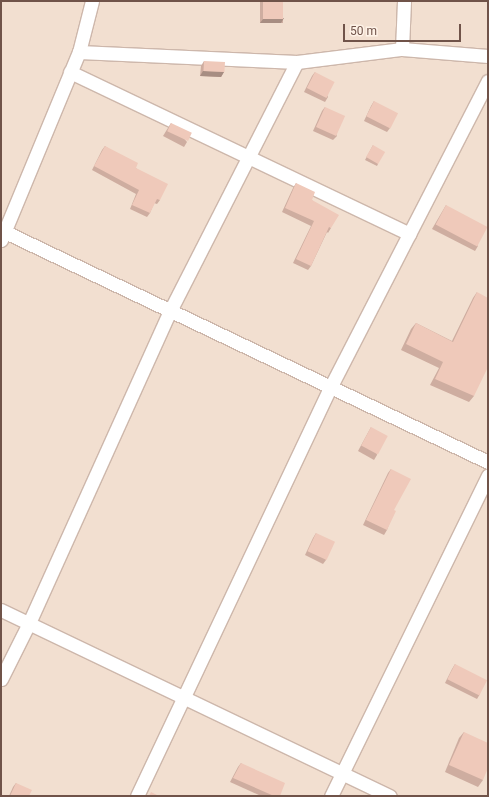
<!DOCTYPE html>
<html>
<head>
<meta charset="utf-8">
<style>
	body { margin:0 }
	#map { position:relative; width:489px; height:797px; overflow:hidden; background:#fbeee1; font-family:Roboto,sans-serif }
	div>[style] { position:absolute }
	.residential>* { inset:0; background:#f2dfd0; transform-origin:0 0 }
	.roads { filter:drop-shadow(1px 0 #cdb7ab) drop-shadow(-1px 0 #cdb7ab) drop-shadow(0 1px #cdb7ab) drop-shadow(0 -1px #cdb7ab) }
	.minor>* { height:13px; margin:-6.5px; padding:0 6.5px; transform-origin:6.5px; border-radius:6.5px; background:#fff }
	.wall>* { inset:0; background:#ceada0; transform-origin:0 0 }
	.shaded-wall>* { inset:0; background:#a78d82 }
	.building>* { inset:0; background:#efc9ba; transform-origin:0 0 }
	span { translate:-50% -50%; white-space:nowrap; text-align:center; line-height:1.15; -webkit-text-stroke:3.5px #fef2e7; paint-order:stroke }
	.frame { position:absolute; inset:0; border:2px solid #705349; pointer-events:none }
	.scale { position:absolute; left:343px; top:24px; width:118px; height:18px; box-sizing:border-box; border:2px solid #705349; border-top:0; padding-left:5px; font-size:12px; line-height:14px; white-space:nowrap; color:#705349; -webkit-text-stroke:3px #fef2e7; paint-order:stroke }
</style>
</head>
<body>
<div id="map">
	<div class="residential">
		<i style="left:1px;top:1px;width:487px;height:795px"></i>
	</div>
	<div class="roads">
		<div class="minor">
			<i style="left:402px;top:49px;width:48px;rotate:-87.6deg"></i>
			<i style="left:79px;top:52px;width:218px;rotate:2.6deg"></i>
			<i style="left:297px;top:62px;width:106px;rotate:-7.1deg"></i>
			<i style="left:402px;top:49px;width:86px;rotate:4.7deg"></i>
			<i style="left:70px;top:72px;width:376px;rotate:25.5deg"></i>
			<i style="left:1px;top:230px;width:539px;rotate:25.47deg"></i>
			<i style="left:1px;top:240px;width:204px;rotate:-67.5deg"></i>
			<i style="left:79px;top:52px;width:53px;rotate:-75.7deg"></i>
			<i style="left:1px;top:610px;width:431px;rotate:25.6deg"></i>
			<i style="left:1px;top:679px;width:63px;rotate:-63.4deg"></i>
			<i style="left:29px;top:623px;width:345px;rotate:-65.7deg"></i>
			<i style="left:171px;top:309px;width:277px;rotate:-63deg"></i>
			<i style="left:137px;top:796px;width:454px;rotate:-64.7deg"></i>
			<i style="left:331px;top:386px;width:343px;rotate:-62.8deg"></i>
			<i style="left:331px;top:796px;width:357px;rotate:-63.9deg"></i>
		</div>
	</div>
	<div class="wall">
		<i style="left:260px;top:1px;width:23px;height:22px"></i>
		<i style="clip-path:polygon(204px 61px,224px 72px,221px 77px,200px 76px,201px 66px)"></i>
		<i style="clip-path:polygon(315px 72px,328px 97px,325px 102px,304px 92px,312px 76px)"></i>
		<i style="clip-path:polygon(374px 101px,390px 128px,387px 132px,364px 121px,371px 106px)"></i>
		<i style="clip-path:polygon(325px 107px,337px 136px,333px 140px,313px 131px,322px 111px)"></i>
		<i style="clip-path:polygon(171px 123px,187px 142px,184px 147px,163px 136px)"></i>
		<i style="clip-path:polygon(373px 145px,378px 164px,377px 166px,365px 160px)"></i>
		<i style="clip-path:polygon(105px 146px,136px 168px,160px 200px,157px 204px,154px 203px,150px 213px,147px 217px,130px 209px,136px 194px,92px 170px,102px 150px)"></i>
		<i style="clip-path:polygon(296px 183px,312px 200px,331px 228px,328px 233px,327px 232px,311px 266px,308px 270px,293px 263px,311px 226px,282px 212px,293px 188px)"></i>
		<i style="clip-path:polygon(446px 205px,478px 246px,475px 251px,432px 229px)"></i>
		<i style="clip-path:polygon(477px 292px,474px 396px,469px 402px,430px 385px,439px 368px,401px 350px,411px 329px,416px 323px,452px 341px,473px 298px)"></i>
		<i style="clip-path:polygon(371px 427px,377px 455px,374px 460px,358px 451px)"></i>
		<i style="clip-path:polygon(391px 469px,394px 510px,387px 530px,384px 535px,363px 525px,388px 473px)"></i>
		<i style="clip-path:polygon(316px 533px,326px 560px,323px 564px,305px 555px,313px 538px)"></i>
		<i style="clip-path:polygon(455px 664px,480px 694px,477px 699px,445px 683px,452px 669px)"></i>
		<i style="clip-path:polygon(464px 732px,483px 780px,478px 787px,445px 772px,459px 738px)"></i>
		<i style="clip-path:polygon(241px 763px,280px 796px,261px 796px,230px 782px,238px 767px)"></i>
		<i style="clip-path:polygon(16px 783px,29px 796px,9px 796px,13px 787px)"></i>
	</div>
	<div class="shaded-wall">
		<i style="clip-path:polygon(284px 18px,281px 23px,260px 23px,263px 19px)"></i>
		<i style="clip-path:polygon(203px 71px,224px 72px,221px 77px,200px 76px)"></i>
	</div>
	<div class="building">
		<i style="left:263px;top:1px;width:20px;height:18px"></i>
		<i style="left:204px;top:61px;width:21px;height:10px;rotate:3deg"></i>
		<i style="left:315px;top:72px;width:22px;height:18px;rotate:27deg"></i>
		<i style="left:374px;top:101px;width:27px;height:17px;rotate:27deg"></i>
		<i style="left:325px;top:107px;width:22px;height:22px;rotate:24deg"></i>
		<i style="left:171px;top:123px;width:23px;height:9px;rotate:25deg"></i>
		<i style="left:373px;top:145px;width:14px;height:14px;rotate:30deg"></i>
		<i style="clip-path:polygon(105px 146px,138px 163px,136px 168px,168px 184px,160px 200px,157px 199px,150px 213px,132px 205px,139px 190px,94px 166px)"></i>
		<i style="clip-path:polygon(296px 183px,315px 192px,312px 200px,339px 215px,331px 228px,329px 227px,311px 266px,296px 259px,314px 221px,285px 208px)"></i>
		<i style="left:446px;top:205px;width:47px;height:22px;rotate:28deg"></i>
		<i style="clip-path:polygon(477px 292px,488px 298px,488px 367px,474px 396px,435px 379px,443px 362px,406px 344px,416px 323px,453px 342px)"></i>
		<i style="left:371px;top:427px;width:19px;height:21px;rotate:28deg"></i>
		<i style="clip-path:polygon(391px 469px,411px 479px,394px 510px,396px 511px,387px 530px,366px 520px)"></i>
		<i style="left:316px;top:533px;width:21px;height:20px;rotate:25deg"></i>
		<i style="left:455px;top:664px;width:36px;height:17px;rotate:27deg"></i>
		<i style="clip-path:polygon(464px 732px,488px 743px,488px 768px,483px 780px,449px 765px)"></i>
		<i style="clip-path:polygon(241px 763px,285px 783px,280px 796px,274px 796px,233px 778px)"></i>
		<i style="clip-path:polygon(16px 783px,32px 790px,29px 796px,10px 796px)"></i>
		<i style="clip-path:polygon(151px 792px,159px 796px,149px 796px)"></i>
	</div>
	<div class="frame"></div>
	<div class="scale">50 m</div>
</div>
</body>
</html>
